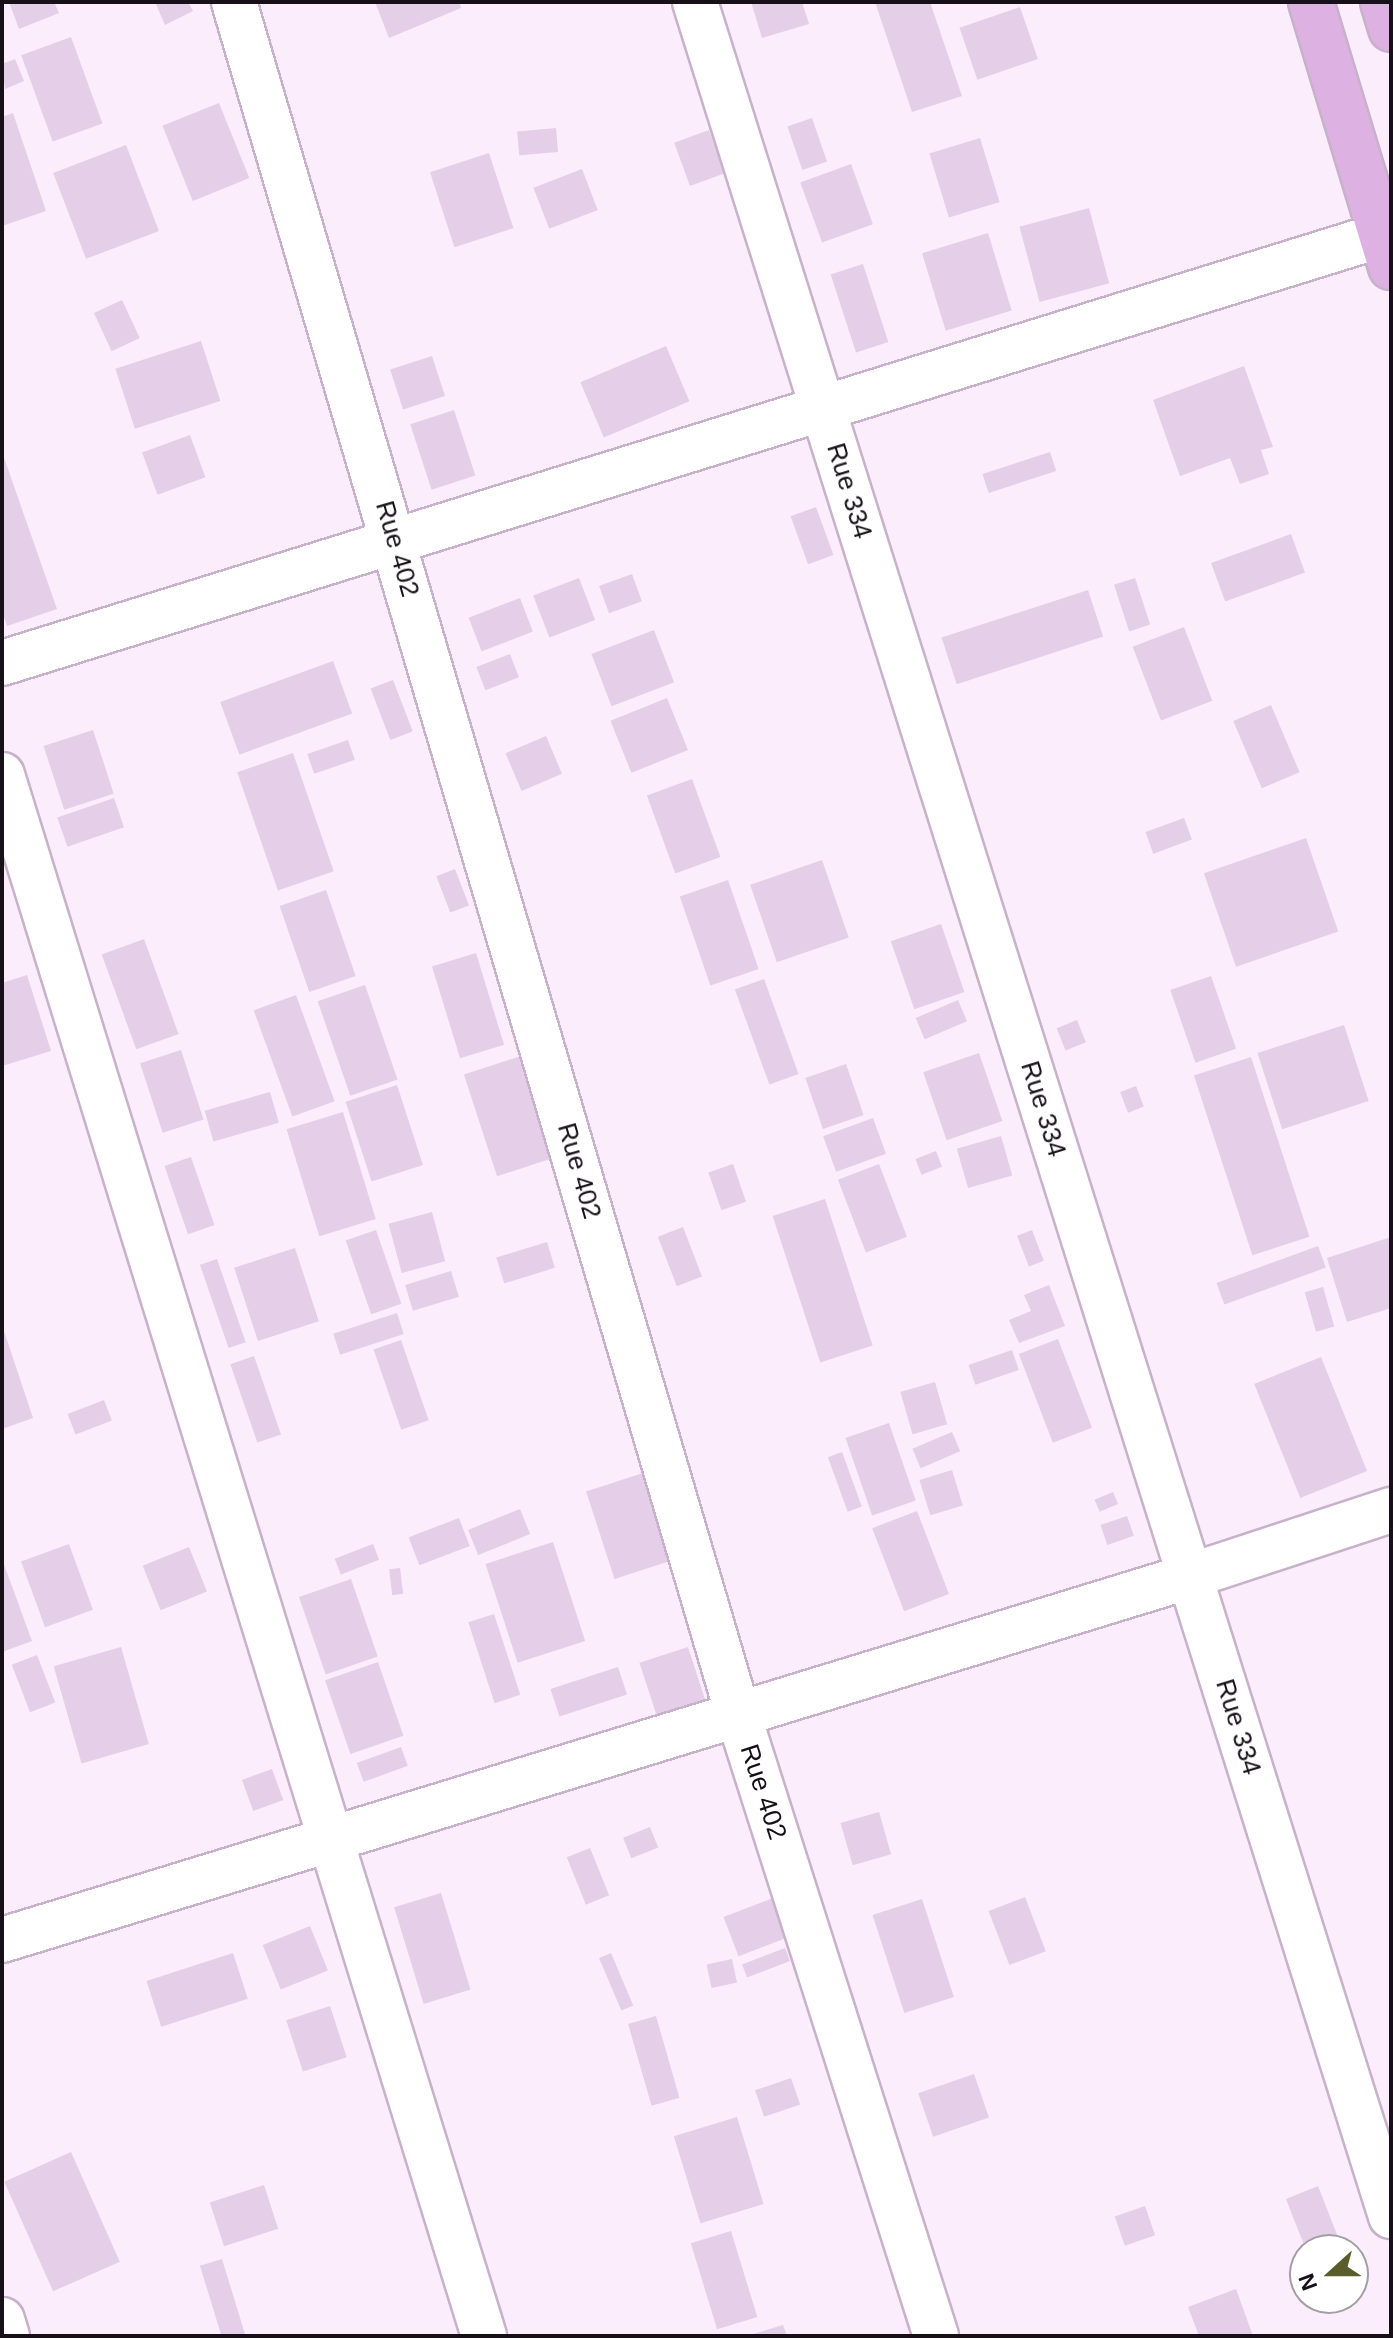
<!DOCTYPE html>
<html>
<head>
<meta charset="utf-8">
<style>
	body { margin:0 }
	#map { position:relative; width:1393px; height:2338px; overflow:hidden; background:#fbedfc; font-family:Helvetica,sans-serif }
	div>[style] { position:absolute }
	.building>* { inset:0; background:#e5cee8; transform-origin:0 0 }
	.roads { filter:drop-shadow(2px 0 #c8b1ca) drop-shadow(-2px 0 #c8b1ca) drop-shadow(0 2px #c8b1ca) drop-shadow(0 -2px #c8b1ca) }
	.minor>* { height:44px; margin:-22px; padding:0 22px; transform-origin:22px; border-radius:22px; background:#fff }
	.major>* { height:44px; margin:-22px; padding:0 22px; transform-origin:22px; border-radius:22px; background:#ddb2e2 }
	span { translate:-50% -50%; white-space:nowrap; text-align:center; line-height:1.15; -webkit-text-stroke:8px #fff; paint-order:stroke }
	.street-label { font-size:26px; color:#171018 }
	.frame { position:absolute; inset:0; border:4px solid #171018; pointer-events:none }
	.north { position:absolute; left:1289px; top:2234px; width:80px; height:80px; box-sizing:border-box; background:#fff; border:2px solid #a29fa3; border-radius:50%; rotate:249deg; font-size:22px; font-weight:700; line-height:32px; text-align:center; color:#171018 }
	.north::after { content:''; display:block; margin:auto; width:28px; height:36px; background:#595d2b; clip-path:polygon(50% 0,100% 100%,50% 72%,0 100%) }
</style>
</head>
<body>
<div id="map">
	<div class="building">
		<i style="clip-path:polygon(9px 2px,54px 2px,59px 13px,19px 29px)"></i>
		<i style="clip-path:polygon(155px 2px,188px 2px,193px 11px,165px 25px)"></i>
		<i style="clip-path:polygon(375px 2px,459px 2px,461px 8px,389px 38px)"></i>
		<i style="clip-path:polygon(751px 2px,802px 2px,809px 24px,762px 38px)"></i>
		<i style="clip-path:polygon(875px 2px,930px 2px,962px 96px,912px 112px)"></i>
		<i style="left:1020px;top:7px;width:55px;height:64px;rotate:71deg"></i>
		<i style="left:71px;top:37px;width:92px;height:53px;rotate:70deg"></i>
		<i style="clip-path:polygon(15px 59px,24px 81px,5px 89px,2px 64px)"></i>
		<i style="left:219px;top:103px;width:81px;height:61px;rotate:68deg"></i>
		<i style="clip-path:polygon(13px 113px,46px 211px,2px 226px,2px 117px)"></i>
		<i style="left:812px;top:118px;width:46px;height:26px;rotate:71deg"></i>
		<i style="left:556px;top:128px;width:24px;height:39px;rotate:85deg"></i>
		<i style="left:709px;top:130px;width:46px;height:37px;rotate:70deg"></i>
		<i style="left:980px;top:138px;width:67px;height:53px;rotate:73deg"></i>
		<i style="left:126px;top:145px;width:92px;height:78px;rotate:69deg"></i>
		<i style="left:489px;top:153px;width:79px;height:62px;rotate:72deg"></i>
		<i style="left:851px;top:164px;width:64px;height:54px;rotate:70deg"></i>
		<i style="left:582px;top:169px;width:44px;height:52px;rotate:69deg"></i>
		<i style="left:1089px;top:208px;width:78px;height:72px;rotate:75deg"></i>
		<i style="left:988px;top:233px;width:81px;height:69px;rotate:73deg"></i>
		<i style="left:863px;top:264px;width:82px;height:34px;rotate:72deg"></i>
		<i style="left:122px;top:300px;width:42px;height:31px;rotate:65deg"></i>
		<i style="left:201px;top:341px;width:63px;height:90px;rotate:72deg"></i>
		<i style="left:666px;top:346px;width:60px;height:93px;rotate:67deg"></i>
		<i style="left:432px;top:356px;width:42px;height:44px;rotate:72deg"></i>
		<i style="clip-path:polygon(1244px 366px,1273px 447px,1261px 450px,1269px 474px,1240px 484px,1230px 458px,1180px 476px,1153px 400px)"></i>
		<i style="left:454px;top:410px;width:69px;height:46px;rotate:72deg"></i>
		<i style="left:190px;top:435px;width:45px;height:51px;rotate:70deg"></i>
		<i style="clip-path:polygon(2px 452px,57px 609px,7px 626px,2px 611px)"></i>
		<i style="left:1050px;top:452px;width:20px;height:71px;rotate:72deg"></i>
		<i style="left:816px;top:507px;width:51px;height:27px;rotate:70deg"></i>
		<i style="left:1291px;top:534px;width:41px;height:85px;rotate:70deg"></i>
		<i style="left:632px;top:574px;width:29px;height:35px;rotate:70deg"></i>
		<i style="left:579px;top:578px;width:45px;height:49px;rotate:69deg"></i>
		<i style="left:1135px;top:578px;width:49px;height:22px;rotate:72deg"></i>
		<i style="left:1088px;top:590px;width:49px;height:154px;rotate:72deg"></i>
		<i style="left:520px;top:598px;width:36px;height:55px;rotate:69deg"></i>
		<i style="left:1184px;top:627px;width:79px;height:55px;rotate:69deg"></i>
		<i style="left:654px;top:630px;width:56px;height:67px;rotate:69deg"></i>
		<i style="left:510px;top:654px;width:25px;height:36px;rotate:69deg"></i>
		<i style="left:333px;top:661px;width:56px;height:120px;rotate:70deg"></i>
		<i style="left:393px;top:680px;width:55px;height:24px;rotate:69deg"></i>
		<i style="left:667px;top:698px;width:56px;height:61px;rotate:68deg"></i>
		<i style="left:1271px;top:705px;width:73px;height:41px;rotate:67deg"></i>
		<i style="left:93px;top:730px;width:67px;height:52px;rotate:72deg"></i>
		<i style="left:546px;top:736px;width:41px;height:44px;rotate:67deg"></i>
		<i style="left:348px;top:740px;width:21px;height:43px;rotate:71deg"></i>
		<i style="left:293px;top:753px;width:125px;height:59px;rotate:71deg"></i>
		<i style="left:692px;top:779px;width:83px;height:48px;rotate:70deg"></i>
		<i style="left:114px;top:798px;width:31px;height:60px;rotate:71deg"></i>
		<i style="left:1184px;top:818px;width:23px;height:41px;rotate:70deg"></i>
		<i style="left:1306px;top:838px;width:99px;height:108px;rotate:71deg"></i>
		<i style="left:822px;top:860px;width:82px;height:76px;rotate:71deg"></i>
		<i style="left:455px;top:869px;width:39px;height:20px;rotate:69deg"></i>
		<i style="left:728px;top:880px;width:94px;height:51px;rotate:71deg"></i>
		<i style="left:326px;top:890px;width:91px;height:49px;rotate:71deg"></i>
		<i style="left:941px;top:924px;width:72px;height:53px;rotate:71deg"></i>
		<i style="left:144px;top:939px;width:101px;height:45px;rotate:70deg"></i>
		<i style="left:476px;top:953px;width:96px;height:46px;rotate:73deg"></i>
		<i style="clip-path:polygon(27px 975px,51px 1051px,2px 1066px,2px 983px)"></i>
		<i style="left:1211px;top:976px;width:77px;height:43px;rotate:71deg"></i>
		<i style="left:764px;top:979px;width:101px;height:31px;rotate:70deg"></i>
		<i style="left:365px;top:985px;width:100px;height:50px;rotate:71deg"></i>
		<i style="left:296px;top:995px;width:113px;height:45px;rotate:70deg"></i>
		<i style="left:958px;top:1000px;width:23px;height:46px;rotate:67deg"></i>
		<i style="left:1077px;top:1020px;width:24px;height:22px;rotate:68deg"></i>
		<i style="left:1344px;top:1025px;width:80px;height:91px;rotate:72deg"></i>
		<i style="left:181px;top:1050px;width:73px;height:43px;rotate:72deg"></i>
		<i style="left:979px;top:1053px;width:72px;height:59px;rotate:71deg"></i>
		<i style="left:521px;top:1056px;width:107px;height:60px;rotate:72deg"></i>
		<i style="left:1251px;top:1057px;width:189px;height:60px;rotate:72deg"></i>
		<i style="left:846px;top:1064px;width:54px;height:43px;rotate:71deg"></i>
		<i style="left:397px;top:1085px;width:84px;height:54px;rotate:72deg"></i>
		<i style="left:1136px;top:1086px;width:22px;height:17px;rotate:69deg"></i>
		<i style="left:270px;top:1092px;width:32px;height:68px;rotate:74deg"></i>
		<i style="left:343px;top:1112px;width:112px;height:59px;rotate:73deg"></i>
		<i style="left:873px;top:1118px;width:38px;height:53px;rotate:70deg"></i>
		<i style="left:1001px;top:1136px;width:41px;height:46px;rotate:74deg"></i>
		<i style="left:936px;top:1151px;width:17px;height:22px;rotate:69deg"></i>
		<i style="left:191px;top:1157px;width:72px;height:28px;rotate:71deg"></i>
		<i style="left:733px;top:1164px;width:40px;height:26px;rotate:71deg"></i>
		<i style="left:879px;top:1164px;width:78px;height:44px;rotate:69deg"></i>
		<i style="left:825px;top:1199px;width:154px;height:55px;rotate:72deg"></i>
		<i style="left:432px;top:1212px;width:51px;height:45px;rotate:75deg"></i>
		<i style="left:683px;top:1227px;width:53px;height:27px;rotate:69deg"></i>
		<i style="left:376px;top:1230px;width:78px;height:32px;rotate:71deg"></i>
		<i style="left:1032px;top:1230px;width:33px;height:16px;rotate:69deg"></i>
		<i style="clip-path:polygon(1391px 1237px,1391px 1308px,1347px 1322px,1327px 1258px)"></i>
		<i style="left:547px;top:1242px;width:27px;height:53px;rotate:73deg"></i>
		<i style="left:1318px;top:1246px;width:23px;height:108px;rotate:70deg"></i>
		<i style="left:295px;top:1248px;width:77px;height:64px;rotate:72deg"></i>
		<i style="left:217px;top:1259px;width:88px;height:18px;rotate:71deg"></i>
		<i style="left:451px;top:1271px;width:27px;height:48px;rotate:73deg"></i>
		<i style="clip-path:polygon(1049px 1285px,1065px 1326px,1019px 1343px,1009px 1320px,1031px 1311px,1024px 1295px)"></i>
		<i style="left:1323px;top:1287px;width:41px;height:19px;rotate:74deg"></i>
		<i style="left:397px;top:1313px;width:22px;height:67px;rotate:72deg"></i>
		<i style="clip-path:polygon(2px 1325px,33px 1418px,2px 1429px)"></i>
		<i style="left:1058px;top:1339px;width:95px;height:42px;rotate:69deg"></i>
		<i style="left:401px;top:1340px;width:85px;height:29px;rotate:71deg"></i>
		<i style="left:1012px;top:1350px;width:21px;height:46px;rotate:71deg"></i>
		<i style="left:254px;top:1356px;width:83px;height:25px;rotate:71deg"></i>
		<i style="left:1321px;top:1357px;width:123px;height:72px;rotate:68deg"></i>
		<i style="left:935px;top:1382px;width:44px;height:36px;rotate:74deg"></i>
		<i style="left:104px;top:1400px;width:22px;height:39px;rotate:69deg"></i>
		<i style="left:889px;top:1423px;width:82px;height:46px;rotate:71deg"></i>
		<i style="left:952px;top:1432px;width:21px;height:43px;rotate:67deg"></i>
		<i style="left:842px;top:1452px;width:58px;height:15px;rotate:70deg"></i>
		<i style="left:952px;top:1470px;width:37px;height:34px;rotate:73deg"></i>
		<i style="left:646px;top:1472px;width:92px;height:63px;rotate:72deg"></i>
		<i style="left:1113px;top:1492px;width:13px;height:20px;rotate:67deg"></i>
		<i style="left:520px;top:1509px;width:27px;height:56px;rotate:68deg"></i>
		<i style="left:917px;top:1511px;width:89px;height:48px;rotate:69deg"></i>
		<i style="left:1127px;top:1516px;width:21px;height:28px;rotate:71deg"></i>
		<i style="left:459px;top:1518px;width:30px;height:54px;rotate:69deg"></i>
		<i style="left:553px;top:1542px;width:104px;height:71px;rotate:72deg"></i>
		<i style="left:69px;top:1544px;width:70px;height:51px;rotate:70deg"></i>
		<i style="left:373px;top:1544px;width:17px;height:41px;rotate:69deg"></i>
		<i style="left:189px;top:1547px;width:48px;height:50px;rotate:68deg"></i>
		<i style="clip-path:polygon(2px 1559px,32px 1641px,2px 1652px)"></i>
		<i style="left:400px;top:1568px;width:26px;height:11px;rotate:83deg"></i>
		<i style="left:351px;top:1579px;width:82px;height:55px;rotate:71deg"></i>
		<i style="left:494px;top:1614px;width:85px;height:27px;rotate:72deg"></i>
		<i style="left:121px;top:1647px;width:101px;height:70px;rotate:74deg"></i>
		<i style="left:688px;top:1647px;width:56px;height:51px;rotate:72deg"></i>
		<i style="left:37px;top:1655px;width:51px;height:27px;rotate:69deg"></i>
		<i style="left:378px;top:1662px;width:78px;height:56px;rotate:71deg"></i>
		<i style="left:618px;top:1667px;width:29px;height:71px;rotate:72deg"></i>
		<i style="left:401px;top:1747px;width:20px;height:47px;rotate:70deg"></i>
		<i style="left:272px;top:1769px;width:33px;height:32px;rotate:70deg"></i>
		<i style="left:879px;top:1812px;width:44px;height:40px;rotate:74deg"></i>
		<i style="left:650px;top:1827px;width:22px;height:29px;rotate:68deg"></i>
		<i style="left:590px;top:1848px;width:51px;height:25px;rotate:68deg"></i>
		<i style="left:441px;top:1893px;width:101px;height:49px;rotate:73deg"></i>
		<i style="left:1025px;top:1897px;width:58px;height:39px;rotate:69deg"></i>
		<i style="left:773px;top:1898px;width:42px;height:53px;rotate:69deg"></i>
		<i style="left:922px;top:1899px;width:103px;height:52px;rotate:72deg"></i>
		<i style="left:310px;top:1926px;width:48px;height:51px;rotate:68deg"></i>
		<i style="left:785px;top:1948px;width:14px;height:46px;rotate:69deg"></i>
		<i style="left:233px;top:1953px;width:48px;height:91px;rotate:72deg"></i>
		<i style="left:611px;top:1953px;width:57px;height:13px;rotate:67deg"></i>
		<i style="left:732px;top:1959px;width:24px;height:26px;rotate:78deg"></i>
		<i style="left:330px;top:2006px;width:54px;height:46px;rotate:72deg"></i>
		<i style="left:656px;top:2016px;width:85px;height:29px;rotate:74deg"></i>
		<i style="left:974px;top:2074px;width:46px;height:59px;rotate:71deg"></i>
		<i style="left:791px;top:2078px;width:28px;height:38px;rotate:71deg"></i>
		<i style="left:737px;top:2117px;width:91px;height:66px;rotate:73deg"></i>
		<i style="left:71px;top:2152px;width:120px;height:73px;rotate:66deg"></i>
		<i style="left:264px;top:2185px;width:46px;height:57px;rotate:72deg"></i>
		<i style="clip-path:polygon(1318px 2186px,1343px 2250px,1306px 2250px,1286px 2199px)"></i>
		<i style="left:1145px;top:2206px;width:31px;height:32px;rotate:71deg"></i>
		<i style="left:731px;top:2231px;width:90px;height:42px;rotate:73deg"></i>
		<i style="left:222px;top:2259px;width:80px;height:23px;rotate:73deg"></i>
		<i style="clip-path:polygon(1236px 2289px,1253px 2336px,1199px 2336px,1188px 2307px)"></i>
		<i style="clip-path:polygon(783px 2325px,787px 2336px,750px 2336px,750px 2335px)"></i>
	</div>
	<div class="roads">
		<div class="minor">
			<i style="left:234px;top:2px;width:1785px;rotate:73.6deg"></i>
			<i style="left:738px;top:1714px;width:653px;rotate:72.34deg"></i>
			<i style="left:695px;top:2px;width:2321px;rotate:72.55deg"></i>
			<i style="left:2px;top:663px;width:1444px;rotate:-17.24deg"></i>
			<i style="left:2px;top:775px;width:1634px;rotate:72.84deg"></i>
			<i style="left:2px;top:1940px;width:1243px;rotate:-17.03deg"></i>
			<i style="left:1190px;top:1576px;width:212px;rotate:-18.2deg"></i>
			<i style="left:2px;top:2320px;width:17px;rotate:73deg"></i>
		</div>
		<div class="major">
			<i style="left:1311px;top:2px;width:277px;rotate:73.2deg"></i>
			<i style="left:1383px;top:2px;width:28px;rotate:73deg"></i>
		</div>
	</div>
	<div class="street-label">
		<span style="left:849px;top:491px;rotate:73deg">Rue 334</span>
		<span style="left:397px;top:549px;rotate:74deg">Rue 402</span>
		<span style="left:1043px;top:1109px;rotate:73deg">Rue 334</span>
		<span style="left:579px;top:1171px;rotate:74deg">Rue 402</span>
		<span style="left:1238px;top:1727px;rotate:73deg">Rue 334</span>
		<span style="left:763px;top:1792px;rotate:72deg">Rue 402</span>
	</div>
	<div class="frame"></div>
	<div class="north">N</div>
</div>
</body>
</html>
